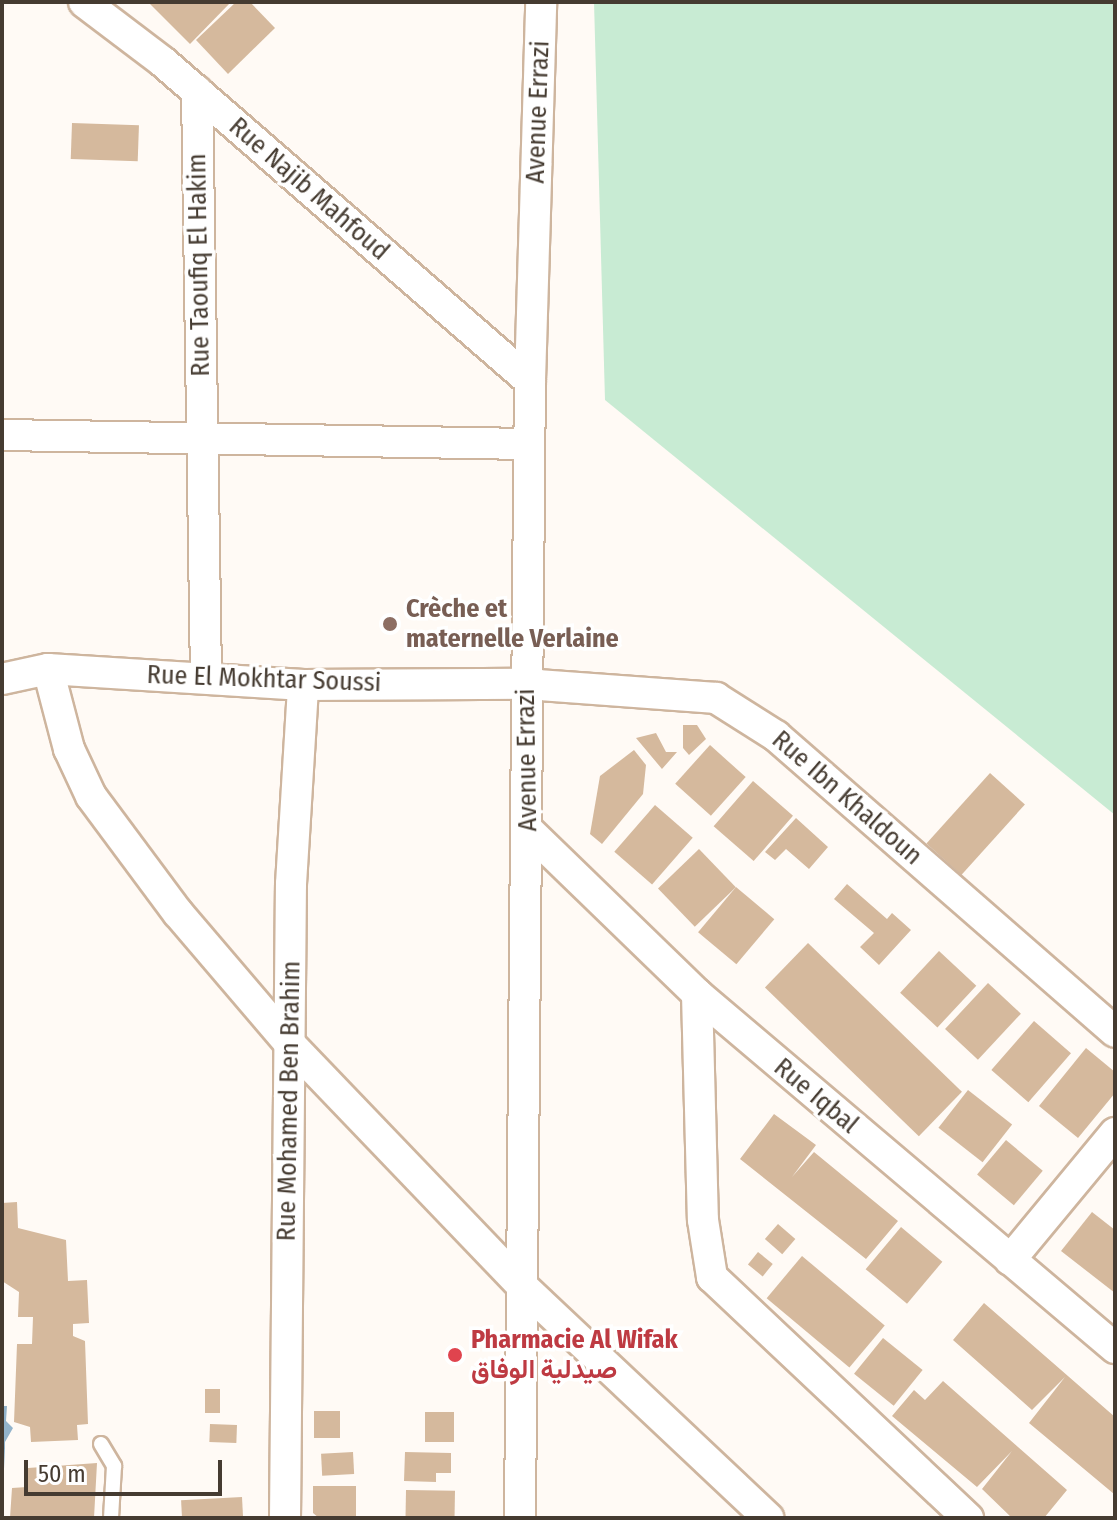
<!DOCTYPE html>
<html>
<head>
<meta charset="utf-8">
<style>
	body { margin:0 }
	#map { position:relative; width:1117px; height:1520px; overflow:hidden; background:#fffaf5; font-family:"Fira Sans Condensed",Vazirmatn,sans-serif }
	div>[style] { position:absolute }
	.green>* { inset:0; background:#c8ebd3 }
	.water>* { inset:0; background:#92b3cb }
	.building>* { inset:0; background:#d5b99d; transform-origin:0 0 }
	.roads { filter:drop-shadow(2px 0 #ceb59e) drop-shadow(-2px 0 #ceb59e) drop-shadow(0 2px #ceb59e) drop-shadow(0 -2px #ceb59e) }
	.service>* { height:14px; margin:-7px; padding:0 7px; transform-origin:7px; border-radius:7px; background:#fff }
	.minor>* { height:30px; margin:-15px; padding:0 15px; transform-origin:15px; border-radius:15px; background:#fff }
	.dots>* { width:22px; height:22px; translate:-50% -50%; box-sizing:border-box; border:4px solid #fff; border-radius:50% }
	span { translate:-50% -50%; white-space:nowrap; text-align:center; line-height:1.15; -webkit-text-stroke:7px #fff; paint-order:stroke }
	.street-label { font-size:26px; color:#453b31 }
	.education-label { font-size:26px; color:#785e54; font-weight:700 }
	.left { translate:0 -50%; text-align:left }
	.health-label { font-size:26px; color:#be3a42; font-weight:700 }
	.frame { position:absolute; inset:0; border:4px solid #453b31; pointer-events:none }
	.scale { position:absolute; left:24px; top:1460px; width:198px; height:36px; box-sizing:border-box; border:4px solid #453b31; border-top:0; padding-left:10px; font-size:24px; line-height:28px; white-space:nowrap; color:#453b31; -webkit-text-stroke:6px #fff; paint-order:stroke }
</style>
</head>
<body>
<div id="map">
	<div class="green">
		<i style="clip-path:polygon(594px 2px,1115px 2px,1115px 815px,605px 400px)"></i>
	</div>
	<div class="water">
		<i style="clip-path:polygon(2px 1406px,7px 1406px,6px 1421px,13px 1428px,5px 1442px,5px 1469px)"></i>
	</div>
	<div class="building">
		<i style="clip-path:polygon(148px 2px,231px 2px,190px 44px)"></i>
		<i style="clip-path:polygon(236px 2px,250px 2px,275px 28px,228px 74px,196px 40px)"></i>
		<i style="left:72px;top:123px;width:67px;height:36px;rotate:2deg"></i>
		<i style="clip-path:polygon(683px 725px,697px 725px,706px 739px,689px 755px,683px 748px)"></i>
		<i style="clip-path:polygon(656px 733px,666px 752px,677px 752px,662px 769px,636px 738px)"></i>
		<i style="left:710px;top:745px;width:48px;height:52px;rotate:42deg"></i>
		<i style="clip-path:polygon(634px 750px,646px 765px,643px 794px,602px 844px,590px 834px,600px 776px)"></i>
		<i style="left:990px;top:773px;width:47px;height:95px;rotate:42deg"></i>
		<i style="left:753px;top:781px;width:53px;height:60px;rotate:41deg"></i>
		<i style="left:655px;top:805px;width:50px;height:62px;rotate:41deg"></i>
		<i style="clip-path:polygon(796px 818px,828px 847px,809px 869px,786px 849px,775px 860px,765px 852px)"></i>
		<i style="left:699px;top:849px;width:53px;height:57px;rotate:46deg"></i>
		<i style="clip-path:polygon(847px 884px,887px 919px,892px 913px,911px 930px,879px 965px,860px 947px,874px 933px,834px 899px)"></i>
		<i style="left:736px;top:887px;width:50px;height:59px;rotate:40deg"></i>
		<i style="left:808px;top:943px;width:214px;height:62px;rotate:44deg"></i>
		<i style="left:939px;top:951px;width:51px;height:57px;rotate:43deg"></i>
		<i style="left:988px;top:983px;width:45px;height:63px;rotate:43deg"></i>
		<i style="left:1034px;top:1021px;width:49px;height:65px;rotate:41deg"></i>
		<i style="clip-path:polygon(1086px 1048px,1115px 1072px,1115px 1093px,1078px 1138px,1039px 1106px)"></i>
		<i style="left:968px;top:1090px;width:56px;height:48px;rotate:38deg"></i>
		<i style="clip-path:polygon(774px 1114px,816px 1145px,792px 1177px,814px 1152px,898px 1221px,866px 1259px,740px 1159px)"></i>
		<i style="left:1006px;top:1140px;width:48px;height:45px;rotate:40deg"></i>
		<i style="clip-path:polygon(17px 1202px,18px 1228px,66px 1240px,68px 1281px,87px 1280px,89px 1323px,73px 1324px,73px 1336px,85px 1341px,88px 1424px,77px 1425px,78px 1440px,31px 1442px,30px 1427px,14px 1422px,17px 1344px,32px 1344px,33px 1317px,18px 1317px,19px 1292px,2px 1281px,2px 1203px)"></i>
		<i style="clip-path:polygon(1092px 1212px,1115px 1230px,1115px 1293px,1061px 1251px)"></i>
		<i style="left:778px;top:1224px;width:23px;height:20px;rotate:41deg"></i>
		<i style="left:901px;top:1227px;width:54px;height:55px;rotate:40deg"></i>
		<i style="left:758px;top:1252px;width:19px;height:16px;rotate:39deg"></i>
		<i style="left:802px;top:1256px;width:108px;height:55px;rotate:40deg"></i>
		<i style="clip-path:polygon(984px 1303px,1115px 1417px,1114px 1494px,1029px 1423px,1065px 1377px,1032px 1410px,953px 1340px)"></i>
		<i style="left:883px;top:1338px;width:51px;height:46px;rotate:39deg"></i>
		<i style="clip-path:polygon(943px 1381px,1067px 1490px,1044px 1518px,1012px 1518px,982px 1489px,1012px 1451px,977px 1487px,892px 1416px,914px 1390px,925px 1400px)"></i>
		<i style="left:205px;top:1389px;width:15px;height:24px"></i>
		<i style="left:314px;top:1411px;width:26px;height:27px"></i>
		<i style="left:425px;top:1412px;width:29px;height:30px"></i>
		<i style="left:210px;top:1424px;width:27px;height:18px;rotate:2deg"></i>
		<i style="left:353px;top:1452px;width:22px;height:32px;rotate:87deg"></i>
		<i style="clip-path:polygon(405px 1452px,451px 1453px,451px 1473px,436px 1473px,436px 1482px,404px 1481px)"></i>
		<i style="clip-path:polygon(97px 1463px,94px 1518px,10px 1518px,12px 1488px,27px 1487px,28px 1468px)"></i>
		<i style="clip-path:polygon(313px 1486px,356px 1486px,356px 1518px,319px 1518px,313px 1513px)"></i>
		<i style="left:406px;top:1490px;width:49px;height:28px;rotate:1deg"></i>
		<i style="left:242px;top:1497px;width:21px;height:61px;rotate:87deg"></i>
	</div>
	<div class="roads">
		<div class="service">
			<i style="left:101px;top:1444px;width:26px;rotate:59deg"></i>
			<i style="left:114px;top:1466px;width:52px;rotate:93.3deg"></i>
		</div>
		<div class="minor">
			<i style="left:84px;top:2px;width:99px;rotate:37.2deg"></i>
			<i style="left:163px;top:62px;width:486px;rotate:41deg"></i>
			<i style="left:197px;top:91px;width:587px;rotate:89.12deg"></i>
			<i style="left:2px;top:435px;width:527px;rotate:0.98deg"></i>
			<i style="left:48px;top:669px;width:83px;rotate:75.3deg"></i>
			<i style="left:69px;top:749px;width:52px;rotate:64.9deg"></i>
			<i style="left:91px;top:796px;width:146px;rotate:53.4deg"></i>
			<i style="left:178px;top:913px;width:172px;rotate:49.5deg"></i>
			<i style="left:290px;top:1044px;width:334px;rotate:46.2deg"></i>
			<i style="left:521px;top:1285px;width:340px;rotate:43.3deg"></i>
			<i style="left:2px;top:679px;width:47px;rotate:-12.3deg"></i>
			<i style="left:48px;top:669px;width:256px;rotate:3.6deg"></i>
			<i style="left:303px;top:685px;width:223px;rotate:-0.3deg"></i>
			<i style="left:526px;top:684px;width:191px;rotate:4.2deg"></i>
			<i style="left:716px;top:698px;width:71px;rotate:32.3deg"></i>
			<i style="left:776px;top:736px;width:450px;rotate:41.1deg"></i>
			<i style="left:529px;top:831px;width:234px;rotate:44.1deg"></i>
			<i style="left:697px;top:994px;width:548px;rotate:40.26deg"></i>
			<i style="left:697px;top:994px;width:226px;rotate:88.5deg"></i>
			<i style="left:703px;top:1220px;width:58px;rotate:81deg"></i>
			<i style="left:712px;top:1277px;width:352px;rotate:43.3deg"></i>
			<i style="left:1010px;top:1260px;width:165px;rotate:-50.4deg"></i>
			<i style="left:285px;top:1518px;width:634px;rotate:-89.46deg"></i>
			<i style="left:291px;top:884px;width:199px;rotate:-86.5deg"></i>
			<i style="left:520px;top:1518px;width:1137px;rotate:-89.5deg"></i>
			<i style="left:530px;top:381px;width:379px;rotate:-88.3deg"></i>
		</div>
	</div>
	<div class="dots">
		<i style="left:390px;top:624px;background:#8d6e63"></i>
		<i style="left:455px;top:1355px;background:#e0444e"></i>
	</div>
	<div class="street-label">
		<span style="left:538px;top:112px;rotate:-88deg">Avenue Errazi</span>
		<span style="left:309px;top:189px;rotate:41deg">Rue Najib Mahfoud</span>
		<span style="left:199px;top:265px;rotate:-91deg">Rue Taoufiq El Hakim</span>
		<span style="left:264px;top:679px;rotate:2deg">Rue El Mokhtar Soussi</span>
		<span style="left:527px;top:760px;rotate:-91deg">Avenue Errazi</span>
		<span style="left:847px;top:798px;rotate:41deg">Rue Ibn Khaldoun</span>
		<span style="left:816px;top:1096px;rotate:40deg">Rue Iqbal</span>
		<span style="left:289px;top:1101px;rotate:-89deg">Rue Mohamed Ben Brahim</span>
	</div>
	<div class="education-label">
		<span class="left" style="left:406px;top:624px">Crèche et<br>maternelle Verlaine</span>
	</div>
	<div class="health-label">
		<span class="left" style="left:471px;top:1355px">Pharmacie Al Wifak<br>صيدلية الوفاق</span>
	</div>
	<div class="frame"></div>
	<div class="scale">50 m</div>
</div>
</body>
</html>
